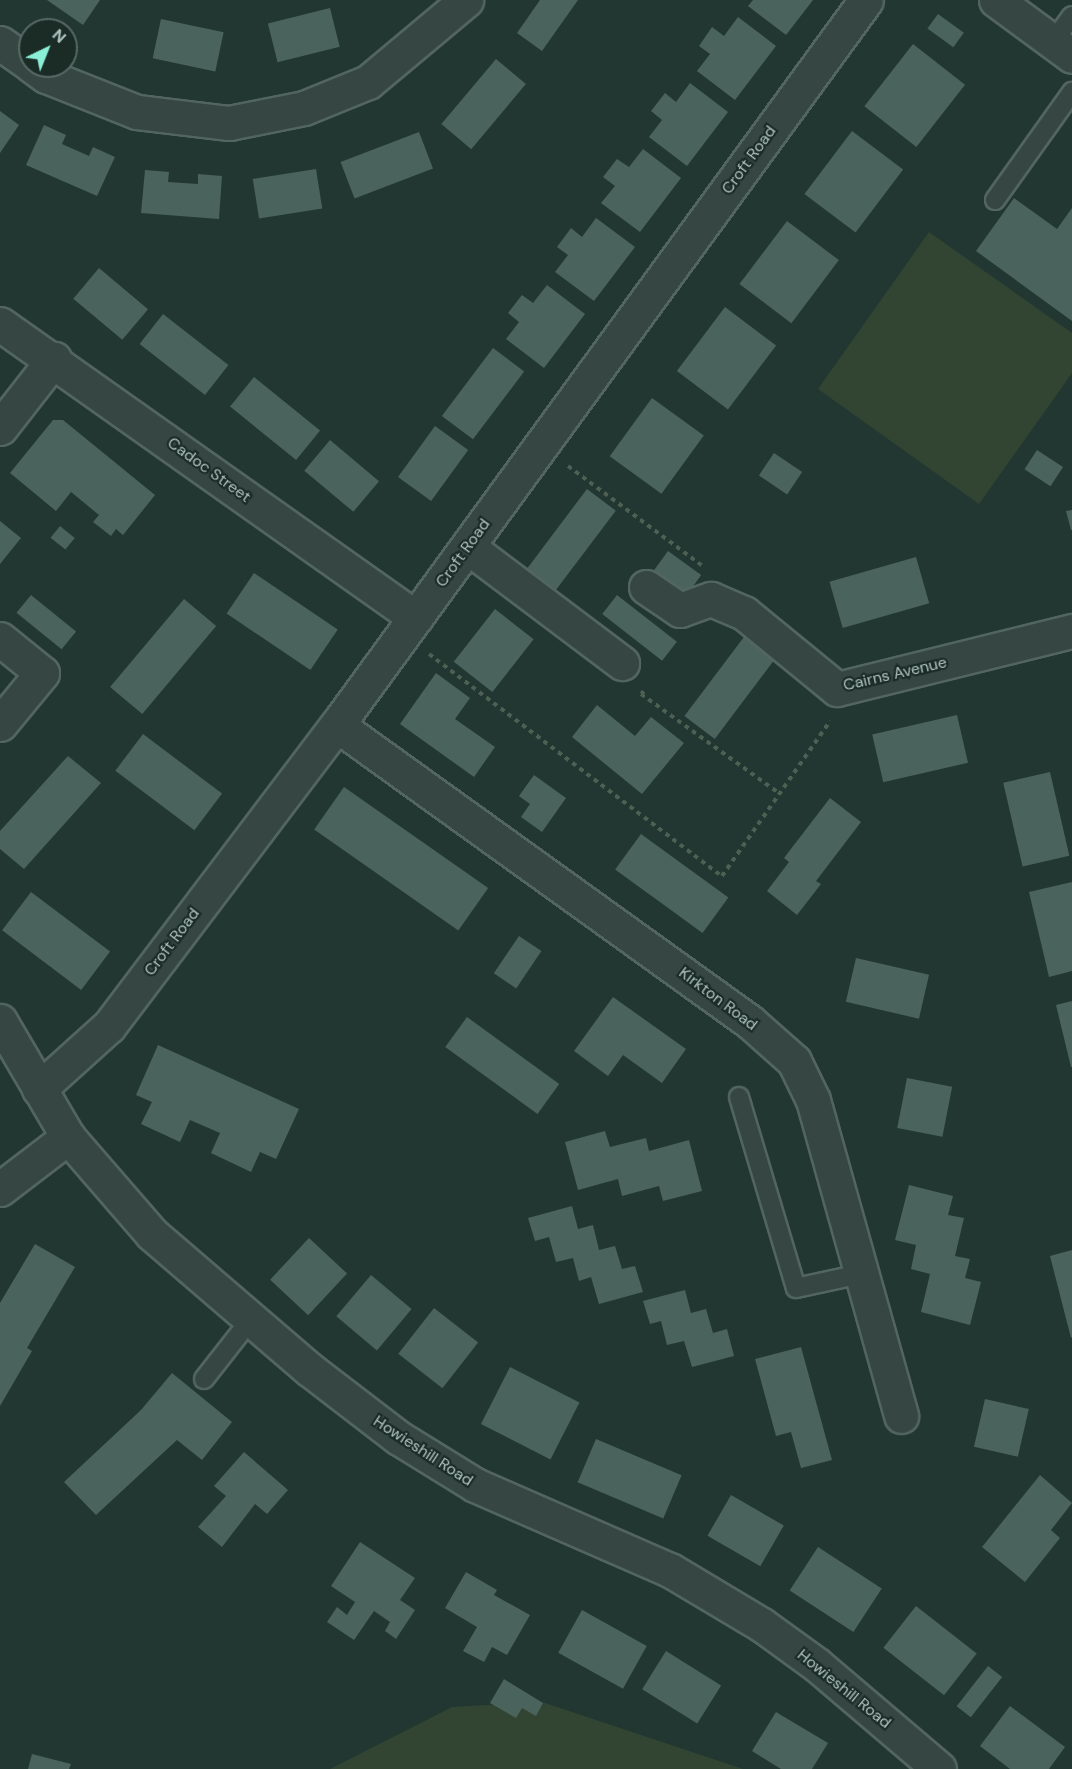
<!DOCTYPE html>
<html>
<head>
<meta charset="utf-8">
<style>
	body { margin:0 }
	#map { position:relative; width:1072px; height:1769px; overflow:hidden; background:#223731; font-family:"DM Sans",sans-serif }
	div>[style] { position:absolute }
	.green>* { inset:0; background:#314532 }
	.building>* { inset:0; background:#4b635d; transform-origin:0 0 }
	.path>* { height:4px; margin-top:-2px; transform-origin:0; background:repeating-linear-gradient(90deg,#4d6053 0 4.5px,transparent 0 9px) }
	.roads { filter:drop-shadow(2px 0 #536561) drop-shadow(-2px 0 #536561) drop-shadow(0 2px #536561) drop-shadow(0 -2px #536561) }
	.service>* { height:18px; margin:-9px; padding:0 9px; transform-origin:9px; border-radius:9px; background:#364743 }
	.minor>* { height:33px; margin:-16.5px; padding:0 16.5px; transform-origin:16.5px; border-radius:16.5px; background:#364743 }
	span { translate:-50% -50%; white-space:nowrap; text-align:center; line-height:1.15; -webkit-text-stroke:4.5px #1b2c27; paint-order:stroke }
	.street-label { font-size:16px; color:#b0c4bf }
	.north { position:absolute; left:18px; top:18px; width:60px; height:60px; box-sizing:border-box; background:#1b2c27; border:2px solid #576964; border-radius:50%; rotate:43deg; font-size:16px; font-weight:700; line-height:24px; text-align:center; color:#b0c4bf }
	.north::after { content:''; display:block; margin:auto; width:21px; height:27px; background:#8aefd7; clip-path:polygon(50% 0,100% 100%,50% 72%,0 100%) }
</style>
</head>
<body>
<div id="map">
	<div class="green">
		<i style="clip-path:polygon(929px 232px,1072px 333px,1072px 373px,979px 504px,818px 389px)"></i>
		<i style="clip-path:polygon(542px 1702px,743px 1769px,330px 1769px,452px 1707px)"></i>
	</div>
	<div class="building">
		<i style="clip-path:polygon(47px 0,100px 0,83px 25px)"></i>
		<i style="clip-path:polygon(540px 0,578px 0,542px 51px,517px 33px)"></i>
		<i style="clip-path:polygon(753px 0,813px 0,786px 35px,748px 6px)"></i>
		<i style="left:330px;top:8px;width:40px;height:64px;rotate:76deg"></i>
		<i style="left:938px;top:14px;width:32px;height:18px;rotate:36deg"></i>
		<i style="clip-path:polygon(738px 17px,776px 46px,735px 100px,697px 71px,710px 54px,699px 46px,712px 27px,724px 36px)"></i>
		<i style="left:161px;top:19px;width:64px;height:40px;rotate:12deg"></i>
		<i style="left:913px;top:44px;width:66px;height:79px;rotate:38deg"></i>
		<i style="left:496px;top:59px;width:39px;height:85px;rotate:40deg"></i>
		<i style="clip-path:polygon(690px 83px,728px 112px,687px 166px,649px 137px,662px 120px,651px 111px,665px 93px,676px 102px)"></i>
		<i style="clip-path:polygon(0 111px,19px 125px,0 153px)"></i>
		<i style="clip-path:polygon(44px 125px,66px 135px,62px 144px,89px 156px,93px 147px,115px 157px,97px 196px,26px 165px)"></i>
		<i style="left:852px;top:131px;width:64px;height:79px;rotate:37deg"></i>
		<i style="left:419px;top:132px;width:39px;height:84px;rotate:69deg"></i>
		<i style="clip-path:polygon(643px 149px,681px 178px,640px 232px,601px 203px,615px 186px,603px 177px,617px 159px,629px 167px)"></i>
		<i style="left:316px;top:169px;width:40px;height:64px;rotate:81deg"></i>
		<i style="clip-path:polygon(145px 170px,169px 172px,168px 182px,198px 184px,198px 174px,222px 176px,219px 219px,141px 213px)"></i>
		<i style="clip-path:polygon(1014px 198px,1057px 229px,1072px 208px,1072px 321px,976px 251px)"></i>
		<i style="clip-path:polygon(596px 218px,635px 247px,594px 301px,555px 272px,568px 255px,557px 247px,571px 228px,582px 237px)"></i>
		<i style="left:787px;top:221px;width:65px;height:79px;rotate:37deg"></i>
		<i style="left:99px;top:268px;width:64px;height:40px;rotate:40deg"></i>
		<i style="clip-path:polygon(547px 285px,585px 314px,544px 368px,506px 339px,519px 322px,508px 313px,522px 295px,533px 303px)"></i>
		<i style="left:725px;top:307px;width:64px;height:80px;rotate:37deg"></i>
		<i style="left:163px;top:314px;width:83px;height:38px;rotate:38deg"></i>
		<i style="left:493px;top:348px;width:39px;height:85px;rotate:37deg"></i>
		<i style="left:254px;top:377px;width:85px;height:38px;rotate:39deg"></i>
		<i style="left:652px;top:398px;width:64px;height:72px;rotate:36deg"></i>
		<i style="clip-path:polygon(53px 420px,63px 420px,155px 495px,123px 535px,116px 529px,111px 536px,93px 522px,99px 515px,71px 492px,56px 511px,10px 473px)"></i>
		<i style="left:435px;top:426px;width:41px;height:63px;rotate:36deg"></i>
		<i style="left:330px;top:440px;width:64px;height:40px;rotate:40deg"></i>
		<i style="left:1037px;top:450px;width:31px;height:23px;rotate:33deg"></i>
		<i style="left:774px;top:453px;width:34px;height:27px;rotate:34deg"></i>
		<i style="left:587px;top:489px;width:36px;height:101px;rotate:37deg"></i>
		<i style="clip-path:polygon(1072px 510px,1072px 530px,1071px 530px,1066px 511px)"></i>
		<i style="clip-path:polygon(0 521px,21px 538px,0 564px)"></i>
		<i style="left:60px;top:526px;width:19px;height:15px;rotate:39deg"></i>
		<i style="left:668px;top:551px;width:41px;height:26px;rotate:36deg"></i>
		<i style="left:916px;top:557px;width:48px;height:90px;rotate:74deg"></i>
		<i style="left:254px;top:573px;width:101px;height:49px;rotate:34deg"></i>
		<i style="left:31px;top:595px;width:58px;height:23px;rotate:39deg"></i>
		<i style="left:617px;top:595px;width:76px;height:24px;rotate:38deg"></i>
		<i style="left:184px;top:599px;width:42px;height:115px;rotate:40deg"></i>
		<i style="left:495px;top:609px;width:49px;height:67px;rotate:38deg"></i>
		<i style="left:747px;top:633px;width:38px;height:104px;rotate:37deg"></i>
		<i style="clip-path:polygon(436px 673px,470px 698px,455px 719px,495px 747px,474px 777px,400px 724px)"></i>
		<i style="clip-path:polygon(597px 705px,635px 736px,651px 717px,684px 743px,642px 794px,572px 737px)"></i>
		<i style="left:957px;top:715px;width:49px;height:87px;rotate:77deg"></i>
		<i style="left:143px;top:734px;width:99px;height:46px;rotate:37deg"></i>
		<i style="clip-path:polygon(68px 756px,101px 783px,24px 869px,0 849px,0 831px)"></i>
		<i style="left:1050px;top:772px;width:86px;height:48px;rotate:77deg"></i>
		<i style="clip-path:polygon(534px 775px,566px 798px,542px 832px,521px 817px,530px 804px,519px 796px)"></i>
		<i style="left:344px;top:787px;width:176px;height:52px;rotate:35deg"></i>
		<i style="clip-path:polygon(830px 798px,861px 822px,816px 881px,821px 884px,797px 915px,767px 891px,789px 862px,784px 858px)"></i>
		<i style="left:641px;top:834px;width:108px;height:44px;rotate:36deg"></i>
		<i style="clip-path:polygon(1072px 882px,1072px 971px,1049px 977px,1029px 892px)"></i>
		<i style="left:31px;top:892px;width:99px;height:48px;rotate:37deg"></i>
		<i style="left:519px;top:936px;width:27px;height:45px;rotate:34deg"></i>
		<i style="left:856px;top:958px;width:75px;height:45px;rotate:13deg"></i>
		<i style="clip-path:polygon(613px 997px,686px 1049px,662px 1083px,623px 1055px,608px 1076px,574px 1051px)"></i>
		<i style="clip-path:polygon(1072px 1001px,1072px 1067px,1071px 1067px,1056px 1005px)"></i>
		<i style="left:467px;top:1017px;width:114px;height:37px;rotate:36deg"></i>
		<i style="clip-path:polygon(158px 1045px,299px 1109px,276px 1159px,260px 1152px,251px 1172px,211px 1153px,220px 1133px,190px 1120px,180px 1142px,141px 1124px,152px 1102px,136px 1095px)"></i>
		<i style="left:907px;top:1078px;width:46px;height:51px;rotate:11deg"></i>
		<i style="clip-path:polygon(605px 1131px,610px 1147px,646px 1138px,649px 1151px,689px 1140px,702px 1191px,663px 1201px,659px 1186px,622px 1196px,618px 1179px,578px 1190px,565px 1142px)"></i>
		<i style="clip-path:polygon(909px 1185px,953px 1196px,948px 1215px,964px 1218px,955px 1256px,970px 1259px,965px 1278px,981px 1282px,970px 1325px,921px 1312px,930px 1274px,911px 1269px,916px 1245px,895px 1240px)"></i>
		<i style="clip-path:polygon(572px 1206px,578px 1229px,593px 1225px,599px 1250px,615px 1246px,622px 1269px,635px 1266px,643px 1292px,599px 1304px,591px 1277px,579px 1281px,573px 1258px,556px 1262px,549px 1237px,535px 1241px,528px 1218px)"></i>
		<i style="left:309px;top:1238px;width:52px;height:57px;rotate:43deg"></i>
		<i style="clip-path:polygon(35px 1244px,75px 1267px,27px 1348px,32px 1351px,0 1406px,0 1303px)"></i>
		<i style="clip-path:polygon(1072px 1250px,1072px 1337px,1071px 1338px,1050px 1256px)"></i>
		<i style="left:371px;top:1275px;width:53px;height:54px;rotate:40deg"></i>
		<i style="clip-path:polygon(685px 1290px,691px 1313px,706px 1309px,713px 1333px,727px 1329px,734px 1356px,692px 1367px,684px 1341px,667px 1345px,661px 1321px,650px 1324px,643px 1301px)"></i>
		<i style="left:434px;top:1308px;width:56px;height:58px;rotate:38deg"></i>
		<i style="clip-path:polygon(801px 1347px,832px 1460px,801px 1468px,791px 1432px,776px 1436px,755px 1359px)"></i>
		<i style="left:510px;top:1367px;width:78px;height:64px;rotate:27deg"></i>
		<i style="clip-path:polygon(172px 1373px,232px 1422px,202px 1460px,177px 1440px,96px 1515px,64px 1482px,141px 1410px)"></i>
		<i style="left:985px;top:1399px;width:45px;height:49px;rotate:13deg"></i>
		<i style="left:596px;top:1439px;width:93px;height:47px;rotate:23deg"></i>
		<i style="clip-path:polygon(244px 1452px,288px 1490px,267px 1514px,255px 1504px,222px 1547px,198px 1527px,226px 1496px,214px 1486px)"></i>
		<i style="clip-path:polygon(1040px 1475px,1072px 1503px,1051px 1530px,1060px 1538px,1025px 1582px,982px 1547px)"></i>
		<i style="left:731px;top:1495px;width:61px;height:47px;rotate:30deg"></i>
		<i style="clip-path:polygon(360px 1542px,415px 1578px,400px 1600px,415px 1610px,396px 1639px,385px 1631px,390px 1622px,374px 1611px,354px 1640px,327px 1622px,337px 1607px,347px 1615px,355px 1602px,331px 1586px)"></i>
		<i style="left:818px;top:1547px;width:76px;height:52px;rotate:33deg"></i>
		<i style="clip-path:polygon(466px 1572px,497px 1590px,494px 1595px,530px 1615px,507px 1655px,492px 1647px,484px 1662px,463px 1651px,477px 1627px,445px 1608px)"></i>
		<i style="left:916px;top:1606px;width:77px;height:53px;rotate:38deg"></i>
		<i style="left:582px;top:1610px;width:74px;height:49px;rotate:29deg"></i>
		<i style="left:666px;top:1651px;width:65px;height:45px;rotate:32deg"></i>
		<i style="left:988px;top:1666px;width:18px;height:51px;rotate:38deg"></i>
		<i style="clip-path:polygon(504px 1679px,543px 1703px,536px 1716px,522px 1708px,516px 1718px,490px 1703px)"></i>
		<i style="clip-path:polygon(1010px 1706px,1065px 1747px,1049px 1769px,1010px 1769px,980px 1746px)"></i>
		<i style="clip-path:polygon(776px 1712px,828px 1743px,812px 1769px,781px 1769px,752px 1751px)"></i>
		<i style="clip-path:polygon(32px 1754px,71px 1764px,69px 1769px,28px 1769px)"></i>
	</div>
	<div class="path">
		<i style="left:568px;top:466px;width:169px;rotate:36.6deg"></i>
		<i style="left:429px;top:654px;width:368px;rotate:37.2deg"></i>
		<i style="left:722px;top:876px;width:189px;rotate:-55.1deg"></i>
		<i style="left:644px;top:691px;width:4px;rotate:135deg"></i>
		<i style="left:641px;top:694px;width:170px;rotate:35.7deg"></i>
	</div>
	<div class="roads">
		<div class="service">
			<i style="left:1053px;top:42px;width:32px;rotate:-54deg"></i>
			<i style="left:995px;top:200px;width:133px;rotate:-54.5deg"></i>
			<i style="left:739px;top:1097px;width:199px;rotate:73.4deg"></i>
			<i style="left:796px;top:1288px;width:66px;rotate:-12.2deg"></i>
			<i style="left:204px;top:1379px;width:76px;rotate:-51.9deg"></i>
		</div>
		<div class="minor">
			<i style="left:996px;top:0;width:94px;rotate:36.4deg"></i>
			<i style="left:0;top:43px;width:37px;rotate:35deg"></i>
			<i style="left:32px;top:66px;width:17px;rotate:36deg"></i>
			<i style="left:46px;top:76px;width:98px;rotate:21.6deg"></i>
			<i style="left:137px;top:112px;width:93px;rotate:6.8deg"></i>
			<i style="left:229px;top:123px;width:76px;rotate:-11.3deg"></i>
			<i style="left:304px;top:108px;width:69px;rotate:-22.1deg"></i>
			<i style="left:368px;top:82px;width:128px;rotate:-39.9deg"></i>
			<i style="left:0;top:324px;width:509px;rotate:35.25deg"></i>
			<i style="left:0;top:428px;width:88px;rotate:-52deg"></i>
			<i style="left:468px;top:547px;width:193px;rotate:37deg"></i>
			<i style="left:646px;top:587px;width:41px;rotate:34.1deg"></i>
			<i style="left:680px;top:610px;width:33px;rotate:-20deg"></i>
			<i style="left:711px;top:599px;width:36px;rotate:23deg"></i>
			<i style="left:744px;top:613px;width:120px;rotate:39.3deg"></i>
			<i style="left:837px;top:689px;width:242px;rotate:-13.9deg"></i>
			<i style="left:0;top:639px;width:54px;rotate:39deg"></i>
			<i style="left:42px;top:673px;width:66px;rotate:129.5deg"></i>
			<i style="left:337px;top:725px;width:509px;rotate:35.72deg"></i>
			<i style="left:750px;top:1022px;width:59px;rotate:41.6deg"></i>
			<i style="left:794px;top:1061px;width:43px;rotate:64deg"></i>
			<i style="left:813px;top:1100px;width:328px;rotate:74.4deg"></i>
			<i style="left:0;top:1021px;width:134px;rotate:59.6deg"></i>
			<i style="left:68px;top:1137px;width:128px;rotate:49.1deg"></i>
			<i style="left:152px;top:1234px;width:207px;rotate:40.7deg"></i>
			<i style="left:309px;top:1369px;width:113px;rotate:37.5deg"></i>
			<i style="left:399px;top:1438px;width:89px;rotate:31.7deg"></i>
			<i style="left:475px;top:1485px;width:213px;rotate:23.6deg"></i>
			<i style="left:670px;top:1570px;width:107px;rotate:30.9deg"></i>
			<i style="left:762px;top:1625px;width:68px;rotate:36deg"></i>
			<i style="left:817px;top:1665px;width:160px;rotate:40.4deg"></i>
			<i style="left:39px;top:1089px;width:94px;rotate:-42deg"></i>
			<i style="left:109px;top:1026px;width:378px;rotate:-52.9deg"></i>
			<i style="left:337px;top:725px;width:897px;rotate:-53.88deg"></i>
			<i style="left:0;top:1189px;width:86px;rotate:-37.4deg"></i>
		</div>
	</div>
	<div class="street-label">
		<span style="left:749px;top:160px;rotate:-54deg">Croft Road</span>
		<span style="left:209px;top:470px;rotate:36deg">Cadoc Street</span>
		<span style="left:463px;top:553px;rotate:-54deg">Croft Road</span>
		<span style="left:895px;top:674px;rotate:-13deg">Cairns Avenue</span>
		<span style="left:172px;top:942px;rotate:-53deg">Croft Road</span>
		<span style="left:718px;top:999px;rotate:37deg">Kirkton Road</span>
		<span style="left:423px;top:1451px;rotate:33deg">Howieshill Road</span>
		<span style="left:844px;top:1689px;rotate:39deg">Howieshill Road</span>
	</div>
	<div class="north">N</div>
</div>
</body>
</html>
